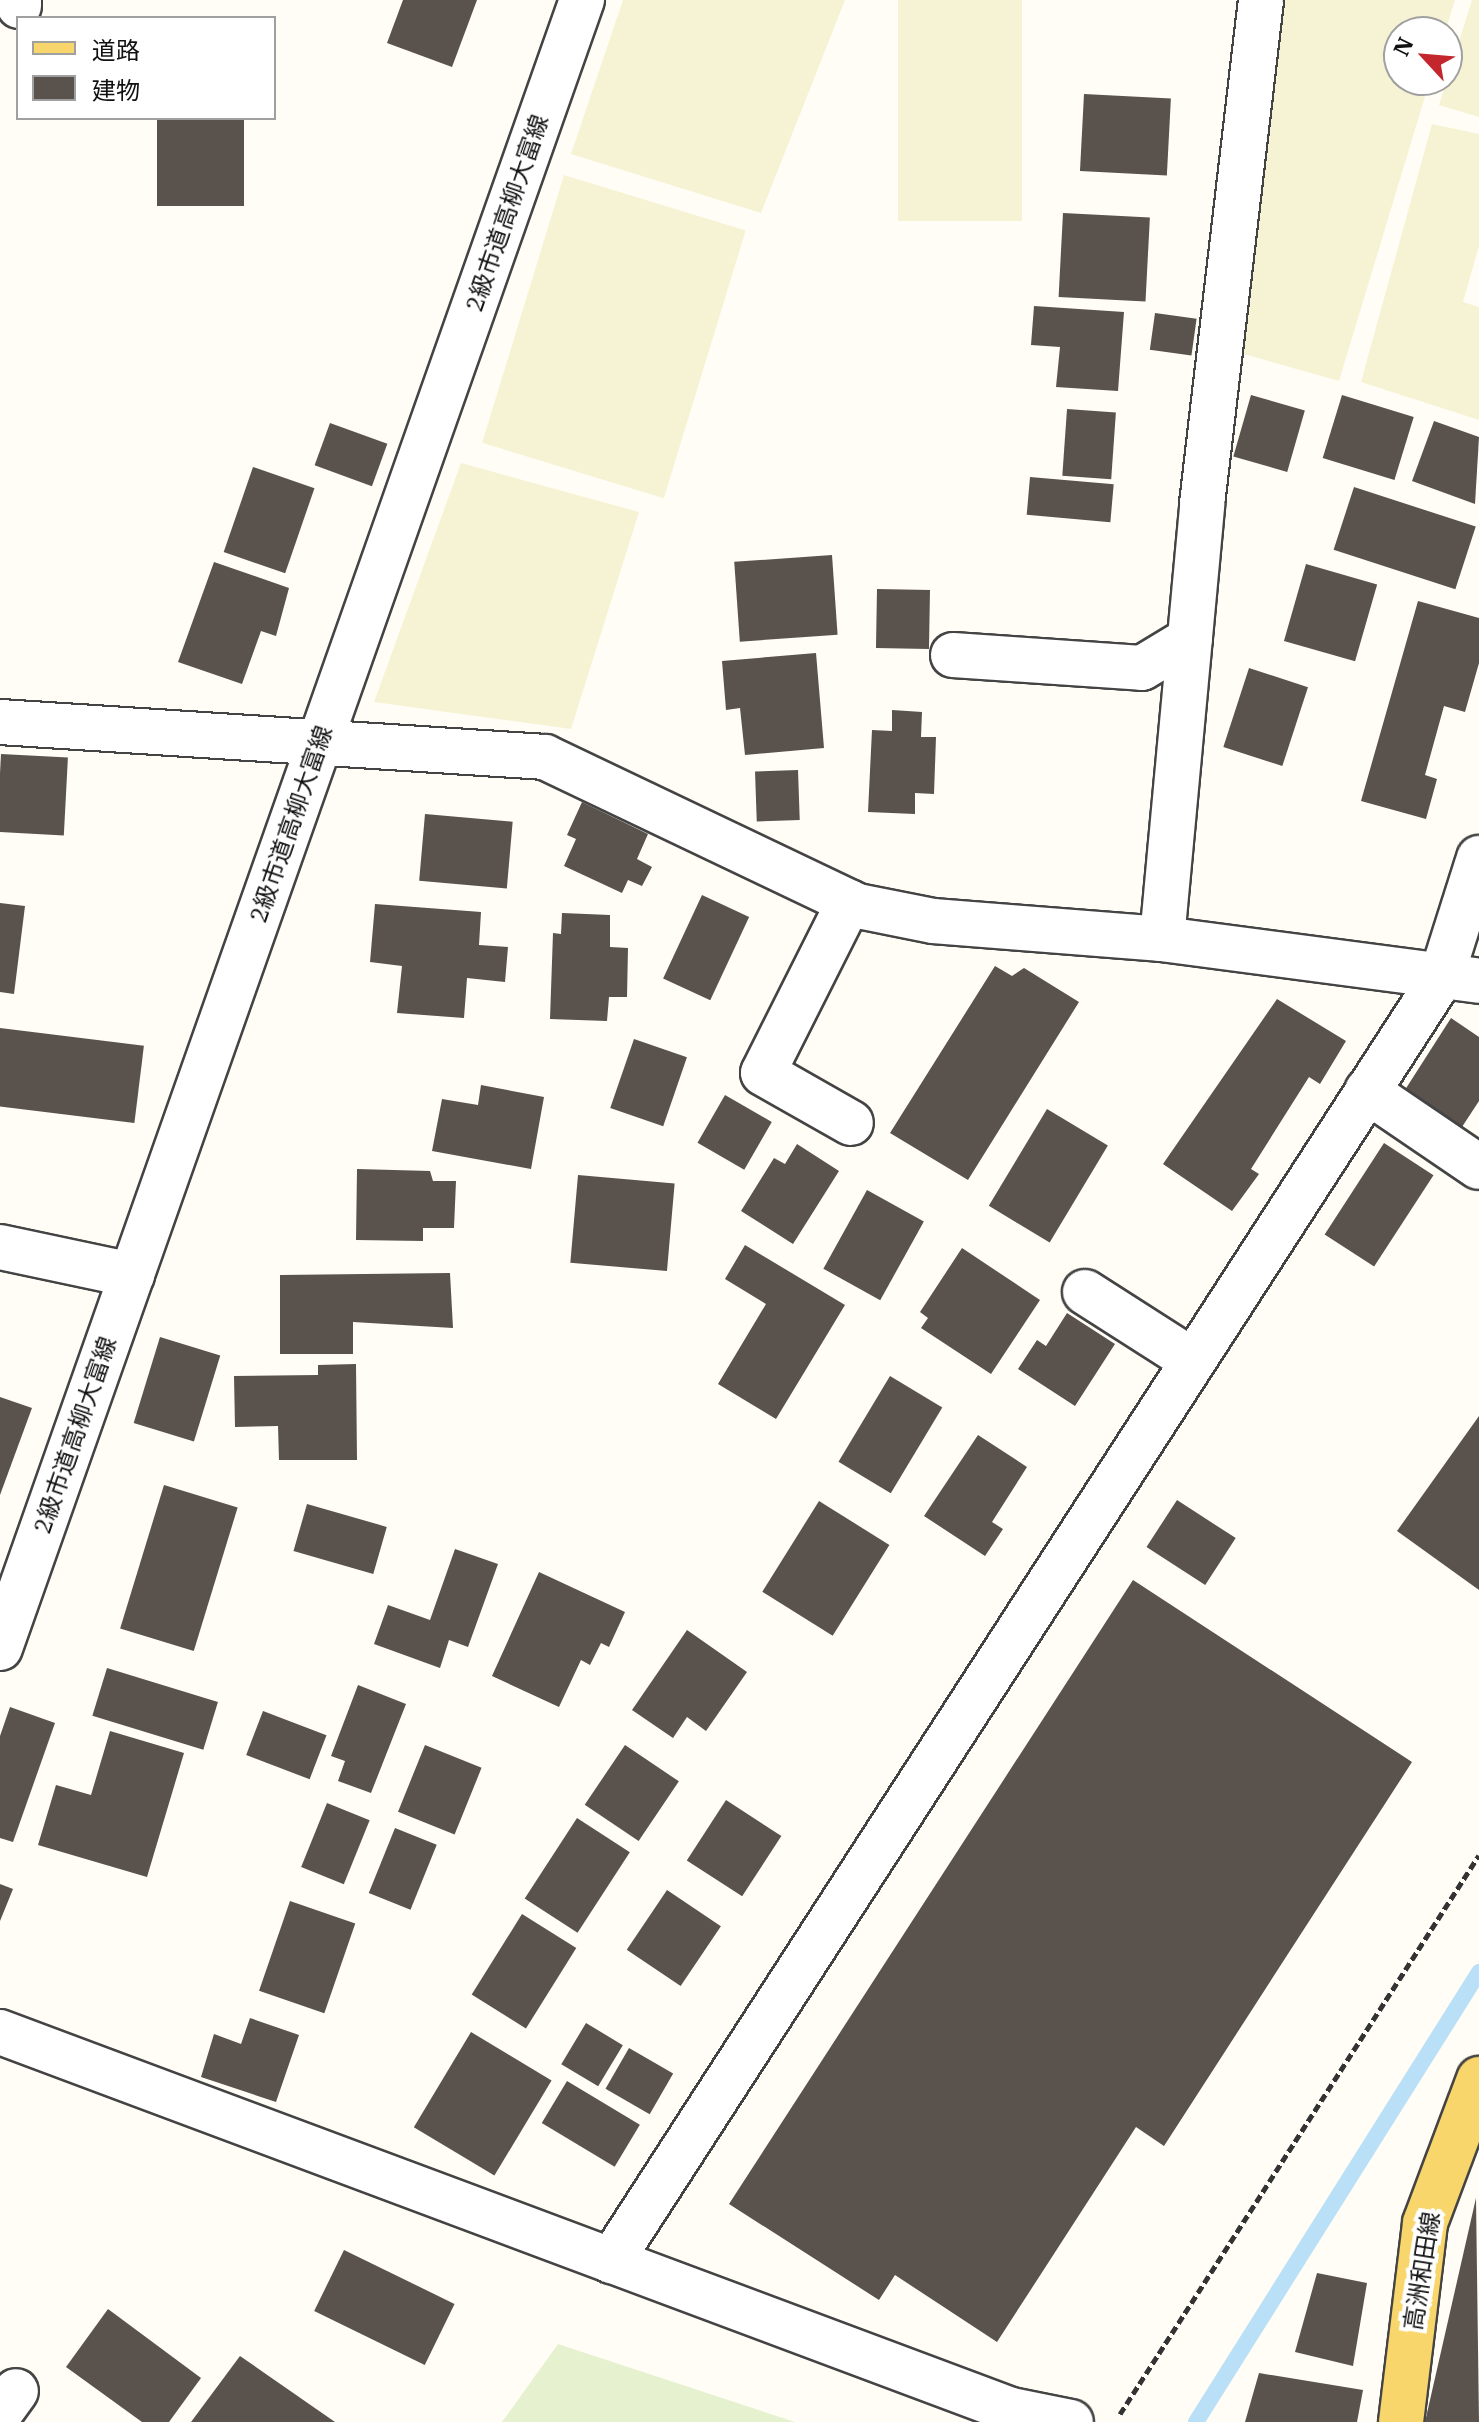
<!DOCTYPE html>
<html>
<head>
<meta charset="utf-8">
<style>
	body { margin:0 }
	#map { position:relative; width:1479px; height:2422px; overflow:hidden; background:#fffdf5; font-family:"IBM Plex Serif","Noto Sans JP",serif }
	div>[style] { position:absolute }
	.farmland>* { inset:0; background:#f6f3d4; transform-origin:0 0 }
	.pitch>* { inset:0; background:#e6f2cf }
	.stream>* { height:16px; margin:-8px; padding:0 8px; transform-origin:8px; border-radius:8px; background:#b9e0f7 }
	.building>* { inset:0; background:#5a524d; transform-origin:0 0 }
	.path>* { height:5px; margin-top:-2.5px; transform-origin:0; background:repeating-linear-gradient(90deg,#333 0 8px,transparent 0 12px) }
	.roads { filter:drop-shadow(2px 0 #444) drop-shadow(-2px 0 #444) drop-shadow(0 2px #444) drop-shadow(0 -2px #444) }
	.minor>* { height:44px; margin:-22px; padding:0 22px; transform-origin:22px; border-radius:22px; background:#fff }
	.major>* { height:44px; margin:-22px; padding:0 22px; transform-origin:22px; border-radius:22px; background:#f9d66b }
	span { translate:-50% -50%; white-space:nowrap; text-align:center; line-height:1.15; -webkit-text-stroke:8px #fff; paint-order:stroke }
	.street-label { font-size:24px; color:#111 }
	.legend { position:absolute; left:16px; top:16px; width:260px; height:104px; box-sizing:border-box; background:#fff; border:2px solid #a0a0a0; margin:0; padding:10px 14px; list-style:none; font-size:24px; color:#111 }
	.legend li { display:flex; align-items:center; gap:16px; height:40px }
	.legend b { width:40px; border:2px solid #a0a0a0 }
	.north { position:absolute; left:1383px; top:16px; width:80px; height:80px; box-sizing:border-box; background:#fff; border:2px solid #a0a0a0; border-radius:50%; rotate:296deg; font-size:22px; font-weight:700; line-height:32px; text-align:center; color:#111 }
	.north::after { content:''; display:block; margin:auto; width:28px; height:36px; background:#c4262e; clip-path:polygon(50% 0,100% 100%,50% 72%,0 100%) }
</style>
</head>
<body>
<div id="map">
	<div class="farmland">
		<i style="clip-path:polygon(623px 0,845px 0,761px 213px,571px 154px)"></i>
		<i style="left:898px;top:0;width:124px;height:221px"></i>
		<i style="clip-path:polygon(1279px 0,1455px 0,1445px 32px,1399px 32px,1399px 80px,1430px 80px,1339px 381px,1233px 351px)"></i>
		<i style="clip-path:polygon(1472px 0,1479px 0,1479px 117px,1439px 105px)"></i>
		<i style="clip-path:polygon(1432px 124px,1479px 134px,1479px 246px,1463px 302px,1479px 307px,1479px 420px,1361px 382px)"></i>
		<i style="left:564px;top:175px;width:190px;height:280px;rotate:17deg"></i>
		<i style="clip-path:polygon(461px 463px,639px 512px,571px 729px,374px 702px)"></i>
	</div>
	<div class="pitch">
		<i style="clip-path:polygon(558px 2344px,795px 2422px,502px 2422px)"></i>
	</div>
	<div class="stream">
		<i style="left:1196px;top:2422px;width:532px;rotate:-57.83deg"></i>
	</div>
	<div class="building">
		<i style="clip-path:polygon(403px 0,477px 0,452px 67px,387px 43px)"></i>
		<i style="left:1084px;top:94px;width:87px;height:77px;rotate:3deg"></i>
		<i style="left:157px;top:118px;width:87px;height:88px"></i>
		<i style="left:1063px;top:213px;width:87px;height:84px;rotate:3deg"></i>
		<i style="clip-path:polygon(1034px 306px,1124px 312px,1118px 391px,1056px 387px,1060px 347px,1031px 345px)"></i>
		<i style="left:1155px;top:313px;width:42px;height:37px;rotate:8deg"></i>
		<i style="left:1251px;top:395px;width:56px;height:64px;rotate:16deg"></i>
		<i style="left:1342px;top:395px;width:75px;height:66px;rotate:17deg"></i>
		<i style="left:1067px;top:409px;width:49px;height:67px;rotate:4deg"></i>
		<i style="clip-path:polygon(1434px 421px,1479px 437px,1475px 504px,1412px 481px)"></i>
		<i style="left:330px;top:423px;width:61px;height:45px;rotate:20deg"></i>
		<i style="left:253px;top:467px;width:65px;height:90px;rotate:19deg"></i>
		<i style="left:1030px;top:477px;width:84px;height:38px;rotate:5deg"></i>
		<i style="left:1354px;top:487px;width:128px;height:66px;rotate:18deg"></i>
		<i style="left:832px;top:555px;width:80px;height:98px;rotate:86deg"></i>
		<i style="clip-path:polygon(214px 562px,289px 588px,276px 636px,261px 631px,242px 684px,178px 662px)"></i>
		<i style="left:1306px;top:564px;width:74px;height:80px;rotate:16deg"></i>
		<i style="left:877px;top:589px;width:53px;height:59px;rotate:1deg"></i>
		<i style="clip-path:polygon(1418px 601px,1479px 618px,1479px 663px,1465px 712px,1444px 706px,1425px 775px,1437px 779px,1426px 819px,1361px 801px)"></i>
		<i style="clip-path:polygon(816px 653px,824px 748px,745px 755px,740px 708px,726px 710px,722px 661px)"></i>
		<i style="left:1249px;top:668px;width:62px;height:83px;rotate:18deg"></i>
		<i style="clip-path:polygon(892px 710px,922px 712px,921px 737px,936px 737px,934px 794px,915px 793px,915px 814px,868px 812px,872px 730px,892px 731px)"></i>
		<i style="left:1px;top:754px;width:67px;height:78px;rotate:3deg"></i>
		<i style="left:798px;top:770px;width:50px;height:43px;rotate:88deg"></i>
		<i style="clip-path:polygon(582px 802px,648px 834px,637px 859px,652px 867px,642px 886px,628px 880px,622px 893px,564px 866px,576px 839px,567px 835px)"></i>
		<i style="left:425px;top:814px;width:88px;height:67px;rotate:5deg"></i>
		<i style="left:702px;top:895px;width:52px;height:92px;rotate:25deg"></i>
		<i style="clip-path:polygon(0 903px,25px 906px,14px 994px,0 992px)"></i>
		<i style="clip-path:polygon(375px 904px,481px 912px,479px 945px,508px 947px,505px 982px,467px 978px,464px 1018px,397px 1013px,402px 966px,370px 962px)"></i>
		<i style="clip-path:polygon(562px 913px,610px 915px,610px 947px,628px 948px,627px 997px,609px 997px,607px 1021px,550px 1019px,553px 933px,561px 934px)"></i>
		<i style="clip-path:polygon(995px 966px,1012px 976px,1024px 968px,1079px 1002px,968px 1180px,890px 1133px)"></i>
		<i style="clip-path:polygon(1277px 999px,1346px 1041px,1320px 1084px,1309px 1077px,1251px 1169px,1259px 1174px,1232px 1211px,1163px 1164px)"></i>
		<i style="clip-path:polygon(1451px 1018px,1479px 1037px,1479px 1101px,1460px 1130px,1403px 1093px)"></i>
		<i style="left:0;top:1028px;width:145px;height:78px;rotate:7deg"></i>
		<i style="left:634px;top:1039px;width:56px;height:73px;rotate:19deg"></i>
		<i style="clip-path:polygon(481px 1085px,544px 1097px,531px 1169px,432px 1151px,442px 1099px,478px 1105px)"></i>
		<i style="left:725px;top:1095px;width:54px;height:55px;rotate:30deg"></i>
		<i style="left:1047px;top:1109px;width:71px;height:113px;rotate:31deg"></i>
		<i style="left:1384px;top:1143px;width:59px;height:109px;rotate:33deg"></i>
		<i style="clip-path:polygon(797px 1144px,839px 1171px,793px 1244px,741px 1211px,774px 1158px,785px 1164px)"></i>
		<i style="clip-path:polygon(357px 1169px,430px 1171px,433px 1181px,456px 1181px,454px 1228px,423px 1228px,423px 1241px,356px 1240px)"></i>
		<i style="left:578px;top:1175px;width:97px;height:88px;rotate:5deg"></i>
		<i style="left:867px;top:1190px;width:65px;height:90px;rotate:29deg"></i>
		<i style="clip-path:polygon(745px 1245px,845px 1305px,776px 1419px,718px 1384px,766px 1304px,725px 1279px)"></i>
		<i style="clip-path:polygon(962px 1248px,1040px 1300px,991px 1374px,921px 1328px,928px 1318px,920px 1312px)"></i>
		<i style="clip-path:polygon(450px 1273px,453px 1328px,353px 1322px,353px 1354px,280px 1354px,280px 1275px)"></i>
		<i style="clip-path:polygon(1067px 1313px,1115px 1344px,1075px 1406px,1018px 1369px,1037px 1340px,1046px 1346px)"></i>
		<i style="left:160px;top:1337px;width:63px;height:90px;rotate:17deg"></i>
		<i style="clip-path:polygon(356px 1364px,357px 1460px,279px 1460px,278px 1426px,235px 1427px,234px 1376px,318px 1375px,318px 1365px)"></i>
		<i style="left:890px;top:1376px;width:61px;height:100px;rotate:31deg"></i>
		<i style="clip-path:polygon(0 1397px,32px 1408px,0 1495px)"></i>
		<i style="clip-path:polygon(1479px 1416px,1479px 1590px,1397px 1531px)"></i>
		<i style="clip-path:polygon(978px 1435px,1027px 1467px,992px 1522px,1003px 1529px,985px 1556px,924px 1516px)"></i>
		<i style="left:164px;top:1485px;width:77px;height:150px;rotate:17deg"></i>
		<i style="left:1177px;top:1500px;width:70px;height:56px;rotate:33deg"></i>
		<i style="left:819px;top:1501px;width:83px;height:107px;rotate:32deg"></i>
		<i style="left:307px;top:1504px;width:83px;height:49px;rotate:16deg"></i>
		<i style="clip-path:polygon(455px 1549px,498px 1564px,468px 1647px,449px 1640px,440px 1668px,374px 1644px,388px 1605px,430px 1620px)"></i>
		<i style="clip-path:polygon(539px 1572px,625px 1612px,609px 1647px,601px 1643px,590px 1665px,581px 1660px,559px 1707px,492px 1676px)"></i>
		<i style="clip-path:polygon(1133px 1580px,1412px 1762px,1164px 2146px,1136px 2127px,997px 2342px,895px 2275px,879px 2300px,729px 2204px)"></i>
		<i style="clip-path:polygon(687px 1630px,747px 1672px,706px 1731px,687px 1717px,673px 1738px,632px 1710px)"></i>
		<i style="left:107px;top:1668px;width:116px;height:50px;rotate:17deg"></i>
		<i style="clip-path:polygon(358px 1685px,406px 1704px,371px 1793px,338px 1781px,345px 1761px,331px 1756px)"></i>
		<i style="clip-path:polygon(10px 1707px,55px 1723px,13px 1842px,0 1838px,0 1736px)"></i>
		<i style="left:263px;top:1711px;width:68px;height:47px;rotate:21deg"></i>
		<i style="clip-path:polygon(110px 1731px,184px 1753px,147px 1877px,38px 1845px,56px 1785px,91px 1795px)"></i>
		<i style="left:425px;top:1745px;width:61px;height:72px;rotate:22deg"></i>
		<i style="left:625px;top:1745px;width:65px;height:72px;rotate:34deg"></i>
		<i style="left:726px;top:1800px;width:66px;height:72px;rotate:33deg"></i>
		<i style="left:327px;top:1803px;width:46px;height:69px;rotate:22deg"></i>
		<i style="left:577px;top:1818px;width:63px;height:96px;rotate:33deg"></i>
		<i style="left:395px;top:1828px;width:45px;height:70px;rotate:22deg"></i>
		<i style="clip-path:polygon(0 1884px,13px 1889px,0 1921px)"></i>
		<i style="left:667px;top:1890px;width:65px;height:72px;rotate:34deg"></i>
		<i style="left:290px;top:1901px;width:69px;height:95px;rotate:19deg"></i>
		<i style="left:522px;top:1914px;width:64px;height:95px;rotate:32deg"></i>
		<i style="clip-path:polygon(250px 2018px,299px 2035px,276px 2102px,201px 2077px,214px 2034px,241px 2044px)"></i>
		<i style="left:586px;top:2023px;width:43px;height:48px;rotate:31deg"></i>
		<i style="left:471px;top:2032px;width:94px;height:111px;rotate:31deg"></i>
		<i style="left:629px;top:2048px;width:51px;height:47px;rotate:30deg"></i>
		<i style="left:567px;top:2081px;width:85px;height:49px;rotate:31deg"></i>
		<i style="clip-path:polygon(1476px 2198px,1479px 2422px,1425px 2422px)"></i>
		<i style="left:344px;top:2250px;width:123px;height:68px;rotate:26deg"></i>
		<i style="clip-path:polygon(1317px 2273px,1367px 2283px,1353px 2366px,1295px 2352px)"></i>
		<i style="clip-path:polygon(108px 2309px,201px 2378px,169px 2422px,142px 2422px,66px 2367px)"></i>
		<i style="clip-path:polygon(240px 2356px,335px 2422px,191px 2422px)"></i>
		<i style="clip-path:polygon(1259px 2373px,1363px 2390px,1357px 2422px,1245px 2422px)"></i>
	</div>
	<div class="path">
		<i style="left:1120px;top:2414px;width:664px;rotate:-57.29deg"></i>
	</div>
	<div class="roads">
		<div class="minor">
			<i style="left:19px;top:0;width:6px;rotate:90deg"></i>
			<i style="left:953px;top:655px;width:189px;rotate:3.9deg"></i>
			<i style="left:1142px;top:668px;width:56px;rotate:-31.1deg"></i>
			<i style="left:0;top:722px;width:546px;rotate:3.67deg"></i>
			<i style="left:545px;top:757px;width:347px;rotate:25.5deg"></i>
			<i style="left:858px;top:906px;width:76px;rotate:11.3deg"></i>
			<i style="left:933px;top:921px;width:230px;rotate:4.5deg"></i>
			<i style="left:1162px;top:939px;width:320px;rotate:7.5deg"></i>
			<i style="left:849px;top:902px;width:191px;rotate:116.7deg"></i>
			<i style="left:763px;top:1073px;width:101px;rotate:29.6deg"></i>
			<i style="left:1162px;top:939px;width:437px;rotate:-84.7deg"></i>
			<i style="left:1202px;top:504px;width:507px;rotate:-83.32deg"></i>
			<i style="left:1367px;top:1091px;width:135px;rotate:34.2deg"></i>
			<i style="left:0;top:1247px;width:135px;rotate:12deg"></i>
			<i style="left:1085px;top:1292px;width:128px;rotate:32.6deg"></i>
			<i style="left:0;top:1648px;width:1748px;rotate:-70.55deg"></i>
			<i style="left:0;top:2032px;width:1079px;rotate:20.5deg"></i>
			<i style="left:1011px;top:2410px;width:61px;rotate:11.3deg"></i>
			<i style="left:611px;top:2261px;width:1528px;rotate:-57.1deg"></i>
			<i style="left:1441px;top:978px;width:126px;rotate:-72.4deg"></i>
			<i style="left:0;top:2413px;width:27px;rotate:-54deg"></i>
		</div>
		<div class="major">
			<i style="left:1401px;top:2422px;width:200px;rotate:-83.1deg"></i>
			<i style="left:1425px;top:2223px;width:154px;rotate:-69.4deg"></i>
		</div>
	</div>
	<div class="street-label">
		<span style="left:507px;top:213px;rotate:-71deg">2級市道高柳大富線</span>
		<span style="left:291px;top:824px;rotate:-71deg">2級市道高柳大富線</span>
		<span style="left:75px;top:1435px;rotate:-71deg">2級市道高柳大富線</span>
		<span style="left:1422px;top:2271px;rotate:-81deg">高洲和田線</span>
	</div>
	<ul class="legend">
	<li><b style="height:10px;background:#f9d66b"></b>道路</li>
	<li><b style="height:22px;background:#5a524d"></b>建物</li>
	</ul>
	<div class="north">N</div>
</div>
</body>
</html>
